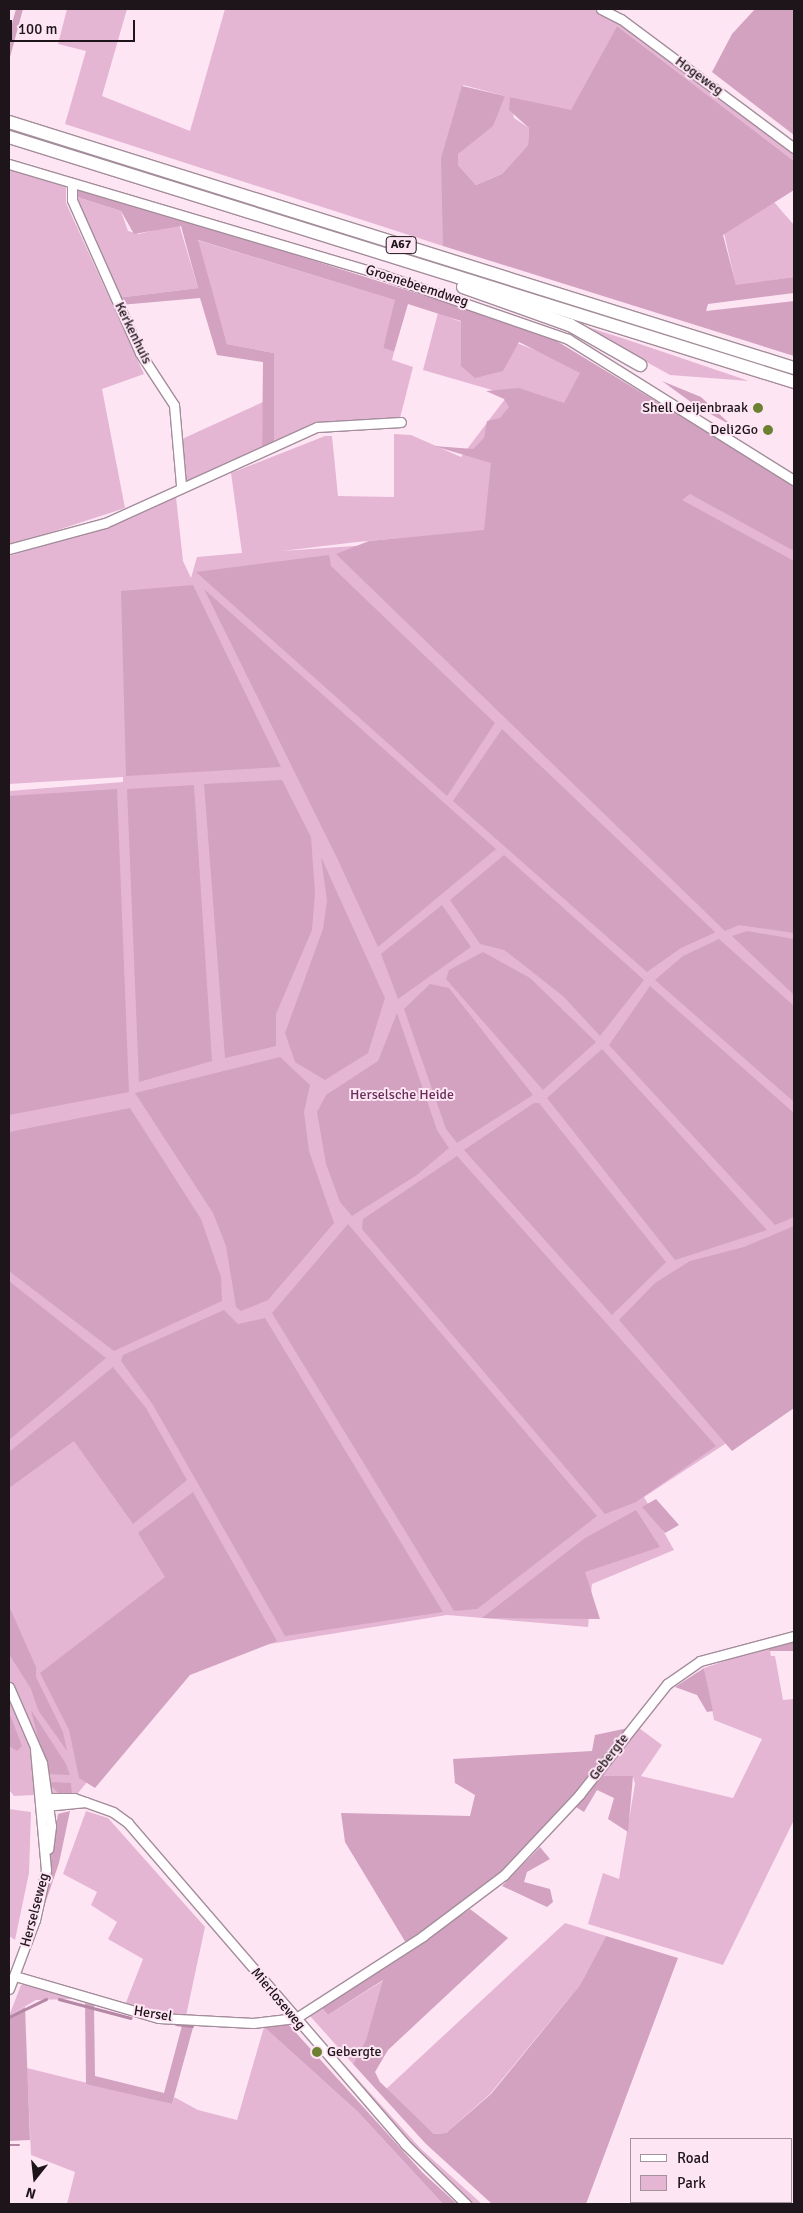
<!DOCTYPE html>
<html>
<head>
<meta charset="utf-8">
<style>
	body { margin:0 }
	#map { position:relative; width:803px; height:2213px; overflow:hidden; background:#fee5f4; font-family:Signika,sans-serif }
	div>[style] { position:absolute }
	.green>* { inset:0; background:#e5b6d4 }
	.forest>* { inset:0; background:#d2a2c0; transform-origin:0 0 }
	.stream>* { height:2.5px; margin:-1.25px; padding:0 1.25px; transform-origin:1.25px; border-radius:1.25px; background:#b687a5 }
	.roads { filter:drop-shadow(1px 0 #a48d9b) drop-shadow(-1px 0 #a48d9b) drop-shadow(0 1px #a48d9b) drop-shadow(0 -1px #a48d9b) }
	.minor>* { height:9px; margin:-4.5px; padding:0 4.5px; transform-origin:4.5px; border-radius:4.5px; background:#fff }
	.highway>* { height:12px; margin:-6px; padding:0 6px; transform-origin:6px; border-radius:6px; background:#fff }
	.dots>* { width:14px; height:14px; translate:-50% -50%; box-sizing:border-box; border:2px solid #fee5f4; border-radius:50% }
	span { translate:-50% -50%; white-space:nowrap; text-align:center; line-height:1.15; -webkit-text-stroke:4px #fee5f4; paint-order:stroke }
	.shield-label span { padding:1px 4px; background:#fee5f4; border:1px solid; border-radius:4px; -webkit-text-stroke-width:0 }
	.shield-label { font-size:12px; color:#1e151a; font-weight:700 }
	.street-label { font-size:14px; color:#1e151a }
	.poi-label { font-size:14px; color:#1e151a }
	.right { translate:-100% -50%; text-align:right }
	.left { translate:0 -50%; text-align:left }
	.park-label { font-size:14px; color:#6a2f58 }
	.frame { position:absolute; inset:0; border:10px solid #1e151a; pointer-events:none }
	.legend { position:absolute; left:630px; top:2138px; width:162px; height:65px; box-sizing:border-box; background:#fee5f4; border:1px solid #a4929d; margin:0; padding:6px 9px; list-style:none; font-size:15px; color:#1e151a }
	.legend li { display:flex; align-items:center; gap:10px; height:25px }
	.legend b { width:25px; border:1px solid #a4929d }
	.north { position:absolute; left:10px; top:2153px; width:50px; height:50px; -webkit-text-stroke:4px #fee5f4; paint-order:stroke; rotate:196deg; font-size:14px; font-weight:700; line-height:20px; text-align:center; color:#1e151a }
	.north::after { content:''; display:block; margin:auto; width:18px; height:22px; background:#1e151a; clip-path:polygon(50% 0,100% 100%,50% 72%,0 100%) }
	.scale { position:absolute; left:10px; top:20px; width:125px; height:22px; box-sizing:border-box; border:2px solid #1e151a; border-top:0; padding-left:6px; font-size:15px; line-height:18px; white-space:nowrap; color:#1e151a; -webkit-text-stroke:4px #fee5f4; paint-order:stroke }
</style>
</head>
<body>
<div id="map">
	<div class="green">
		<i style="clip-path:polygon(67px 9px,127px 9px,102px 96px,190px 131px,225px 9px,594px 9px,620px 20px,734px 105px,794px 152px,794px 161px,617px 26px,571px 111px,510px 97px,514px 118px,529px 128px,528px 145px,502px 174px,476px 185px,458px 165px,458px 154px,505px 96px,463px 85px,443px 246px,65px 124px,86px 51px,58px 44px)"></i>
		<i style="clip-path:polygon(9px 167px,66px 183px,66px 203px,144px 374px,102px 389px,125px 508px,9px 546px)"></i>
		<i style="clip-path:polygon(74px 196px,121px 211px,128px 231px,139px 234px,179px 224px,198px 288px,117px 298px)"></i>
		<i style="clip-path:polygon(774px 202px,794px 225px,794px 277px,736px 286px,724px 233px)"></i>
		<i style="clip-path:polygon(197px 240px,396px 300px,383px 348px,394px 352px,392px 360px,413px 367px,399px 422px,333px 424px,274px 443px,274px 353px,227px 344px)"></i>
		<i style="clip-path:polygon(evenodd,438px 313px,582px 368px,794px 496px,794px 1399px,644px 1497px,674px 1550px,592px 1584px,588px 1627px,447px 1615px,190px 1657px,78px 1793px,14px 1796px,9px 1790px,9px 791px,123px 782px,123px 777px,9px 784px,9px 556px,109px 525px,176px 497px,183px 561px,191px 578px,197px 557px,242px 553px,231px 473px,325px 436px,332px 436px,338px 496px,394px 497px,394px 434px,411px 435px,461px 457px,505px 399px,492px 390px,423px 370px,438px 313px,483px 531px,483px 537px,282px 551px,357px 542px,483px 531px)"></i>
		<i style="clip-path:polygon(578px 324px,625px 339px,749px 381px,670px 375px)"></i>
		<i style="clip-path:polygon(263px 402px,262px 448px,184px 482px,182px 439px)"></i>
		<i style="clip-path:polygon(769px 1646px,771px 1656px,775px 1656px,783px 1700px,794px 1699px,794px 1820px,723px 1965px,588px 1924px,603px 1873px,619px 1879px,635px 1784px,633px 1776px,601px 1776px,639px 1728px,662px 1745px,641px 1776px,733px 1798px,762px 1739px,714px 1720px,704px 1668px)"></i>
		<i style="clip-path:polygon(9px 1809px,31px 1812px,29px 1873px,15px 1940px,9px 1936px)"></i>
		<i style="clip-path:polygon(86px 1811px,108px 1818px,205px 1927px,186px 2016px,125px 2005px,143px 1959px,108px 1939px,117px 1922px,91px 1905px,97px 1892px,63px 1874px)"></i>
		<i style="clip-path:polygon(565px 1923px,606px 1936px,580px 1985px,490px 2094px,446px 2133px,434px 2134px,386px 2089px)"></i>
		<i style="clip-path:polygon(384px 1980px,366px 2041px,353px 2064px,310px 2016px,322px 2008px,328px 2015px)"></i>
		<i style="clip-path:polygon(21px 1985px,35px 1985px,74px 1999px,36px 2000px,9px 2016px)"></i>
		<i style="clip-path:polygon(304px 2020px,421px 2149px,482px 2204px,469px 2204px,428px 2166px)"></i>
		<i style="clip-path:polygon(264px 2027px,358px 2112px,443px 2204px,67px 2204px,75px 2172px,31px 2155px,27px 2068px,172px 2104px,174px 2097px,198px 2110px,237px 2120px)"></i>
	</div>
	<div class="forest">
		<i style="clip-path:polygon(16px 9px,23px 9px,9px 61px,9px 34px)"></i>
		<i style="clip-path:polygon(755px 9px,794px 9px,794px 135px,712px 72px,732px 34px)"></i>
		<i style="clip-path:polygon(617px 26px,794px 161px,794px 190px,723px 235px,736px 285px,794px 277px,794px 293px,708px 304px,706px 311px,794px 301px,794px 356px,443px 246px,441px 158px,462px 86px,505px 96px,493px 126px,458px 154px,458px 165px,476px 185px,502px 174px,528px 145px,529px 128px,509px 110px,510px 97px,571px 110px)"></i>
		<i style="clip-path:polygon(76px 185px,545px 334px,794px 485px,794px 551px,690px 494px,682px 500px,794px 561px,794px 933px,739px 925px,725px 931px,336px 554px,369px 541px,484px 530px,491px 463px,434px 446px,473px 449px,484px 438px,487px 421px,500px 418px,509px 407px,504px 399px,486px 391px,519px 388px,564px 403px,580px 373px,519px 342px,503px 371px,475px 378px,461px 366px,461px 321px,408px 304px,394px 352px,383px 348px,395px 300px,198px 240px,227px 344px,274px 353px,274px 443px,262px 448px,263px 362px,217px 355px,200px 298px,120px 305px,117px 298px,198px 288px,181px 226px,134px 234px,121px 211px,74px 196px)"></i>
		<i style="clip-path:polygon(662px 381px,701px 397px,731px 425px,699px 408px)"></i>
		<i style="clip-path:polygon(329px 555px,331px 566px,495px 723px,447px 796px,196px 572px)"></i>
		<i style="clip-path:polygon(193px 585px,281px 767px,126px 776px,121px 591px)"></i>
		<i style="clip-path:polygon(204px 589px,496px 849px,378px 947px,338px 860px)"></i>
		<i style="clip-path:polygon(502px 729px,715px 932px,714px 933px,681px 948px,647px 972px,453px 801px)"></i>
		<i style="clip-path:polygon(282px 780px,311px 837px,315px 893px,312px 930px,276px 1014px,276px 1046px,225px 1058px,204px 784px)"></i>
		<i style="clip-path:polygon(194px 785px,212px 1061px,139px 1082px,127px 789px)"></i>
		<i style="clip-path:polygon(117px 789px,129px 1092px,9px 1115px,9px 796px)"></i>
		<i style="clip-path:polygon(504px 855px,644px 980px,600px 1036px,564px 997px,525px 966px,504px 950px,480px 944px,450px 900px)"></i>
		<i style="clip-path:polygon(321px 857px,385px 998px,368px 1053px,325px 1080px,295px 1062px,285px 1033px,323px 929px,327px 901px)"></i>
		<i style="clip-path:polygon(442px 905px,471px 947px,398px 999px,381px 954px)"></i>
		<i style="clip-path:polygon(747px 931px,794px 939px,794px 995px,732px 936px)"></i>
		<i style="clip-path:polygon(719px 939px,794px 1006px,794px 1102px,655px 980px,683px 956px)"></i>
		<i style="clip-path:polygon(483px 952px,530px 978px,596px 1042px,543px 1090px,446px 979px,449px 970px)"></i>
		<i style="clip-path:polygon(430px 984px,449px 988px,533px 1095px,457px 1143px,446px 1129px,404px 1009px)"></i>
		<i style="clip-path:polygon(650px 986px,794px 1113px,794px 1216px,790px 1219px,775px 1225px,609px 1045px)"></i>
		<i style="clip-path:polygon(397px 1013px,437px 1130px,449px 1148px,417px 1175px,352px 1216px,340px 1202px,326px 1164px,317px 1112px,326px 1095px,378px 1061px)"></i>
		<i style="clip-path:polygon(602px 1049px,767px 1230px,675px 1260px,547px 1098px)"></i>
		<i style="clip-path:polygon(280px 1057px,310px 1085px,304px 1112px,309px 1151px,334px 1223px,268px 1300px,241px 1311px,236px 1307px,226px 1246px,213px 1213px,135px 1093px)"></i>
		<i style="clip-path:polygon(534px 1103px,539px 1103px,666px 1262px,612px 1315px,464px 1150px)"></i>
		<i style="clip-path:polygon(130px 1108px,201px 1219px,221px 1277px,222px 1301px,114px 1351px,9px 1271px,9px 1132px)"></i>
		<i style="clip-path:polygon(457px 1156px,716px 1446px,636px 1502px,605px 1514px,362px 1229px,363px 1219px)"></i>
		<i style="clip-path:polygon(348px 1224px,597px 1516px,477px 1609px,454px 1611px,272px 1313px)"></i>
		<i style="clip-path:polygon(794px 1226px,794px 1408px,732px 1451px,619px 1320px,655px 1283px,690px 1261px,744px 1247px)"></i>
		<i style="clip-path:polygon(9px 1281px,106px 1358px,9px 1440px)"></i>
		<i style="clip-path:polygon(224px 1310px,238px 1324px,265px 1318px,443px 1612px,285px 1636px,153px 1405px,121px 1361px,123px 1355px)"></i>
		<i style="clip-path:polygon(113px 1367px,146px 1408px,187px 1480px,133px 1524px,74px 1441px,9px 1488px,9px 1452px)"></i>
		<i style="clip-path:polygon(193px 1492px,277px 1641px,190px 1675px,95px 1788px,79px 1778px,69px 1730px,40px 1673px,165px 1577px,138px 1533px)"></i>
		<i style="clip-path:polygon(656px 1499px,679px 1525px,665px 1533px,642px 1507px)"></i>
		<i style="clip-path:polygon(636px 1510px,660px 1547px,585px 1572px,600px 1619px,482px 1618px,585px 1538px)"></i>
		<i style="clip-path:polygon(9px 1606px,36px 1667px,36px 1677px,63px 1732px,67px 1751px,38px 1710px,31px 1689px,9px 1654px)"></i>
		<i style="left:794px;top:1641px;width:10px;height:25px;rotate:90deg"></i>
		<i style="clip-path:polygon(704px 1668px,713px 1711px,707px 1712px,697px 1695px,675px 1687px)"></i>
		<i style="clip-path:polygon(31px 1710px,66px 1764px,70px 1775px,47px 1774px)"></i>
		<i style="clip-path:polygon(9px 1712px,22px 1746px,17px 1751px,9px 1746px)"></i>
		<i style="clip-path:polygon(628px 1728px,562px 1810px,493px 1882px,406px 1943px,345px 1842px,341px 1813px,470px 1816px,475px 1795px,455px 1783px,453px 1759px,592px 1751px,595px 1735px)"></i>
		<i style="clip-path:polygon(601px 1776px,633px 1776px,628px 1832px,608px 1819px,614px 1798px,597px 1790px,584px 1812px,576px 1807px)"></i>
		<i style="clip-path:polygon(48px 1782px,71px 1783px,72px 1795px,59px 1794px)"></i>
		<i style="clip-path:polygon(70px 1811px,59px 1863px,39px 1921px,58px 1814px)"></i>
		<i style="clip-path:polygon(540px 1847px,550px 1859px,527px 1872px,524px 1882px,550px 1889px,553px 1902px,547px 1907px,502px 1886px)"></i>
		<i style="clip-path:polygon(470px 1909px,508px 1938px,388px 2050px,375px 2072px,380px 2082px,434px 2134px,446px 2133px,491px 2094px,580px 1985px,606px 1936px,678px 1958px,586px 2204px,492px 2204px,426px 2144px,353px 2064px,366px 2040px,383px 1980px,328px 2015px,322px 2008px)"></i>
		<i style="clip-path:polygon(85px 2003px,94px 2005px,95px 2076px,164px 2093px,183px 2022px,194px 2024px,172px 2104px,86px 2084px)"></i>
		<i style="clip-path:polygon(25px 2007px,30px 2140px,9px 2141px,9px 2016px)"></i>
		<i style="clip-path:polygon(288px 2024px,423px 2173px,457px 2204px,443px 2204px,358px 2112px,264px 2027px)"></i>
	</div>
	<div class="stream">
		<i style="left:59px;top:1999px;width:74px;rotate:14.8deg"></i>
		<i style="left:9px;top:2017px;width:41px;rotate:-25.9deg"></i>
		<i style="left:176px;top:2024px;width:16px;rotate:7deg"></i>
		<i style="left:9px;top:2145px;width:10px"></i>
	</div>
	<div class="roads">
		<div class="minor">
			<i style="left:601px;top:9px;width:22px;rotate:27deg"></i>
			<i style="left:621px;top:19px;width:216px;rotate:36.7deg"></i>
			<i style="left:9px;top:164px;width:390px;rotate:16.5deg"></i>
			<i style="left:383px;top:275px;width:196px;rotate:19.1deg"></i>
			<i style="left:568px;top:339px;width:266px;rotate:32deg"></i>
			<i style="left:72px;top:183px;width:17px;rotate:90deg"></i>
			<i style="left:72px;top:200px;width:167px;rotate:66deg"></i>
			<i style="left:140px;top:353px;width:62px;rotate:56.8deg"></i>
			<i style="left:174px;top:405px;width:80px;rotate:85deg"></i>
			<i style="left:9px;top:549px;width:99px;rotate:-15.2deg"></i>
			<i style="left:105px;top:523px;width:233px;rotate:-24.4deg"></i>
			<i style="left:317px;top:427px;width:84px;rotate:-3.4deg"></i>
			<i style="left:9px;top:1687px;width:83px;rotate:66.5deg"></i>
			<i style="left:42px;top:1763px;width:64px;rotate:81.9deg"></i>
			<i style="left:51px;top:1826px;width:23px;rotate:97deg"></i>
			<i style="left:42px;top:1804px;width:8px;rotate:-45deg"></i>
			<i style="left:48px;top:1798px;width:26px"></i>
			<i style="left:74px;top:1798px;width:41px;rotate:19.7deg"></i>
			<i style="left:113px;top:1812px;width:19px;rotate:36deg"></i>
			<i style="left:128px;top:1823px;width:424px;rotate:49.2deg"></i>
			<i style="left:405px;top:2144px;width:86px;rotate:44.5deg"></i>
			<i style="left:45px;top:1806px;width:41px;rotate:-5.6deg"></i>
			<i style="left:15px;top:1976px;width:150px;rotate:16.3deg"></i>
			<i style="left:159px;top:2018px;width:94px;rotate:3deg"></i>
			<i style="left:253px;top:2023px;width:43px;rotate:-6.6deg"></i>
			<i style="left:296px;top:2018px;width:151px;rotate:-32.8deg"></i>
			<i style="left:423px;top:1936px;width:101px;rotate:-37deg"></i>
			<i style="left:504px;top:1875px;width:110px;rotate:-46.8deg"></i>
			<i style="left:579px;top:1795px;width:142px;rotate:-51.6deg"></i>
			<i style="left:667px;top:1684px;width:40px;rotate:-34.9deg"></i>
			<i style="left:700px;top:1661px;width:97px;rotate:-14.9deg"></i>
			<i style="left:9px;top:1989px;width:74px;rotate:-69.4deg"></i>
			<i style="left:35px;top:1920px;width:51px;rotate:-77.6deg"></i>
			<i style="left:46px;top:1870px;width:121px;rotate:-95.2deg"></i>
		</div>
		<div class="highway">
			<i style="left:9px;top:122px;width:823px;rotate:17.4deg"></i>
			<i style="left:9px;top:137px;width:822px;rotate:17.33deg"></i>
			<i style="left:463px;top:287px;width:114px;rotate:19.6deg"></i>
			<i style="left:570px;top:325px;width:81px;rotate:29.7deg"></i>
		</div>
	</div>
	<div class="dots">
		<i style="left:758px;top:408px;background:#6b8030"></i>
		<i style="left:768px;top:430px;background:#6b8030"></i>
		<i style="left:317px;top:2052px;background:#6b8030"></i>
	</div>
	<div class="shield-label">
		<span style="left:401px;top:245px">A67</span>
	</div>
	<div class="street-label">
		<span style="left:699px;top:76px;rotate:36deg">Hogeweg</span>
		<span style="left:417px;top:286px;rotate:18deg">Groenebeemdweg</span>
		<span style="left:133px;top:333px;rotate:64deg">Kerkenhuis</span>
		<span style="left:609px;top:1757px;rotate:-52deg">Gebergte</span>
		<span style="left:35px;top:1910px;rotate:-75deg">Herselseweg</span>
		<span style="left:278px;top:1999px;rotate:50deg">Mierloseweg</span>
		<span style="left:153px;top:2014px;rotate:9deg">Hersel</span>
	</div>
	<div class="poi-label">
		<span class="right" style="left:748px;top:408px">Shell Oeijenbraak</span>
		<span class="right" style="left:758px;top:430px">Deli2Go</span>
		<span class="left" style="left:327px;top:2052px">Gebergte</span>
	</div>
	<div class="park-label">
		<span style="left:402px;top:1095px">Herselsche Heide</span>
	</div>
	<div class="frame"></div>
	<ul class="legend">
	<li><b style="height:6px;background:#fff"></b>Road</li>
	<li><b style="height:14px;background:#e5b6d4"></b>Park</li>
	</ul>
	<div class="north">N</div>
	<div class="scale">100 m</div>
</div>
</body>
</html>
